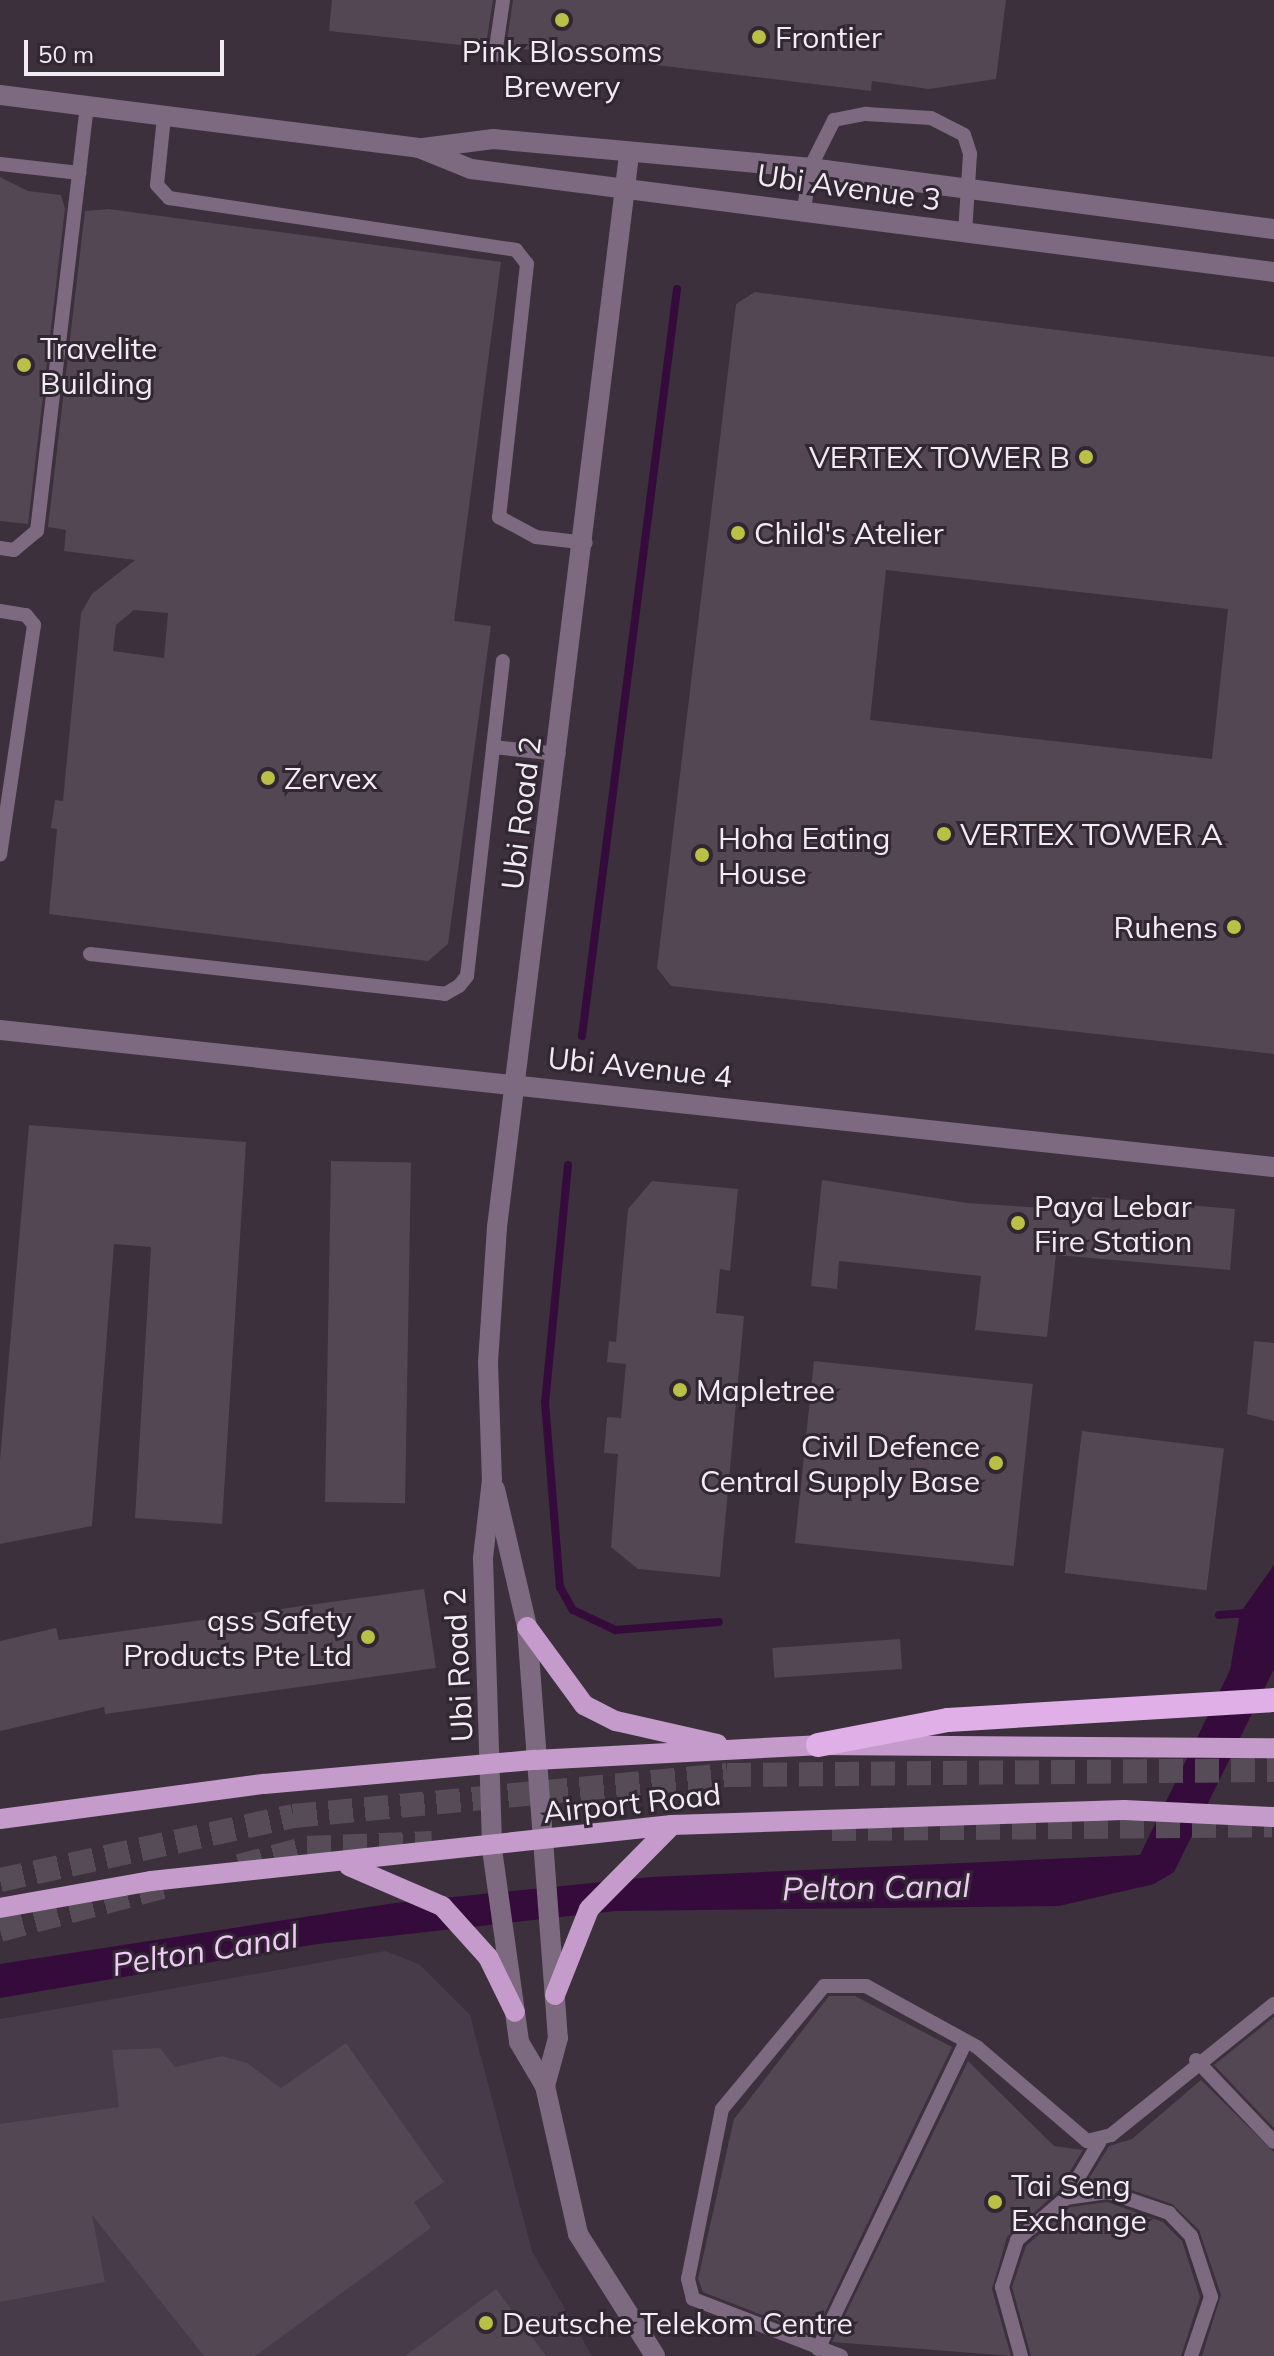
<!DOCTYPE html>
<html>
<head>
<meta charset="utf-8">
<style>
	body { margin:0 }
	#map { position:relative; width:1274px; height:2356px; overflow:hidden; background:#3b303c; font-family:Mulish,sans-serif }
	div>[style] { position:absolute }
	.built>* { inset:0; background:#473a49 }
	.water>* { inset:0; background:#350b3b }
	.stream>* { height:8px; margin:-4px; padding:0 4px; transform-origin:4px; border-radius:4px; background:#350b3b }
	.building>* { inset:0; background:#524753; transform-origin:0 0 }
	.motorway-tunnel>* { height:24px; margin-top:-12px; transform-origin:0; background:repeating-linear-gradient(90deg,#564c57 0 24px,transparent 0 36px) }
	.service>* { height:14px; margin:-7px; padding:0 7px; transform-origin:7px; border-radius:7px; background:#7d6980 }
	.minor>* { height:20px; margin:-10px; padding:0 10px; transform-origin:10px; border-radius:10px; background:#7d6980 }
	.tertiary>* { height:20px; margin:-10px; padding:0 10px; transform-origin:10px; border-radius:10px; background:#7d6980 }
	.primary>* { height:20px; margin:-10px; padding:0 10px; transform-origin:10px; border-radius:10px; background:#c49bca }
	.motorway>* { height:24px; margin:-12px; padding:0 12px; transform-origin:12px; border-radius:12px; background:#e1afe8 }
	.dots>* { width:22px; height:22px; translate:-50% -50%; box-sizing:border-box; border:4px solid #302732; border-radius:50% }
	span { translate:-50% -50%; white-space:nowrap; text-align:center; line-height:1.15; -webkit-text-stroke:6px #302732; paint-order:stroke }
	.poi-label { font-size:30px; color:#f1ebf2 }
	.left { translate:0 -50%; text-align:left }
	.right { translate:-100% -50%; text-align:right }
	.street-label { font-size:30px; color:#f1ebf2 }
	.water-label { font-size:32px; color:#f1c9f6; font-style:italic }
	.scale { position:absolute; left:24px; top:40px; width:200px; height:36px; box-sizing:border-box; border:4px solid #f1ebf2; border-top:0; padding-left:10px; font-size:24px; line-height:28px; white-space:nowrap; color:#f1ebf2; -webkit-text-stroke:6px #302732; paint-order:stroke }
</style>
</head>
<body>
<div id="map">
	<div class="built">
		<i style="clip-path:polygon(385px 1951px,419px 1964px,470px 2015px,532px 2251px,592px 2356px,0 2356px,0 2019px)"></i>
	</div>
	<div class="water">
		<i style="clip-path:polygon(1274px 1565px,1274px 1669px,1174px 1872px,1154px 1884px,1059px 1906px,615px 1911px,317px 1944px,0 1998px,0 1964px,395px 1903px,651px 1877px,1140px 1855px,1230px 1670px,1240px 1613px)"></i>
	</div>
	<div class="stream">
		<i style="left:582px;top:1036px;width:753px;rotate:-82.75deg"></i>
		<i style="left:568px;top:1165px;width:238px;rotate:95.5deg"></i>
		<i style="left:545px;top:1402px;width:186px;rotate:85.4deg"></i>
		<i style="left:560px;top:1587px;width:26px;rotate:61deg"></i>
		<i style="left:573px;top:1610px;width:47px;rotate:25.5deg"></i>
		<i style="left:615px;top:1630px;width:104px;rotate:-4.4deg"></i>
		<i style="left:1219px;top:1615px;width:31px;rotate:-4deg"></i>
	</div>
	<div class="building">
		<i style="clip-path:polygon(332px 0,493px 0,486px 45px,479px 47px,329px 31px)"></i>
		<i style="clip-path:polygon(513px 0,1006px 0,996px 79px,929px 89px,872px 81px,871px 91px,506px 47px)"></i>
		<i style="clip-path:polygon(0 177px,28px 191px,61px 195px,65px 209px,28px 524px,0 521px)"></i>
		<i style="clip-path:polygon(evenodd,109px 209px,501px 262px,454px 621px,491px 626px,448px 944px,428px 961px,49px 914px,57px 829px,51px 828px,55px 800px,63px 801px,81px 613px,92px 594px,135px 560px,64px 551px,66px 530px,48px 527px,85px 211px,109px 209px,134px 610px,168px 613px,164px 658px,113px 651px,116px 625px,134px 610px)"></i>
		<i style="clip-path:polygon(evenodd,755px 292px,1274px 357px,1274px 1054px,671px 986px,657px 968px,736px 304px,755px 292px,886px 570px,1228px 609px,1212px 759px,870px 720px,886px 570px)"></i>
		<i style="clip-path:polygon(29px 1125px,246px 1142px,222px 1524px,135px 1518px,151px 1247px,114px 1244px,92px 1526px,0 1544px,0 1460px)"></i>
		<i style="left:331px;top:1161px;width:80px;height:341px;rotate:1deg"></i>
		<i style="clip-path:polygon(822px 1180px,967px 1203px,1090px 1211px,1092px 1197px,1235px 1209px,1230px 1270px,1056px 1255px,1047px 1337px,975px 1330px,981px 1276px,839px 1261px,837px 1289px,811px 1286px)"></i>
		<i style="clip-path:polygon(652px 1181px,738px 1189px,730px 1271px,720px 1269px,716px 1313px,744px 1316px,720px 1577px,638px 1569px,611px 1547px,618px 1454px,604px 1453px,607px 1417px,621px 1418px,626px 1364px,607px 1362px,609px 1341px,616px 1342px,628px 1209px)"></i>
		<i style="clip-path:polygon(1254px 1341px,1274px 1343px,1274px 1421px,1247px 1414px)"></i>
		<i style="left:814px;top:1361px;width:220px;height:183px;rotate:6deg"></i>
		<i style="left:1082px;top:1431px;width:143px;height:143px;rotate:7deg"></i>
		<i style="clip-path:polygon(424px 1589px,436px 1668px,105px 1714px,104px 1707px,0 1731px,0 1641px,56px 1628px,59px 1640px)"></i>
		<i style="left:900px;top:1639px;width:30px;height:128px;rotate:86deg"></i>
		<i style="clip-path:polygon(829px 1996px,855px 1996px,952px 2047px,814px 2335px,703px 2292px,698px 2279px,734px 2119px)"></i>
		<i style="clip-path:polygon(1274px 2017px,1274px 2128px,1214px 2065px)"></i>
		<i style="clip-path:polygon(346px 2043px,444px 2182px,414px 2202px,431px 2228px,255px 2356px,204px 2356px,92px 2215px,105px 2282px,0 2302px,0 2124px,119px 2107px,112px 2050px,160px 2048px,175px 2067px,222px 2056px,247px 2063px,281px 2088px)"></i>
		<i style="clip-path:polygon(968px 2061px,1054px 2146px,1083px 2150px,1058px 2191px,1007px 2237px,992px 2289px,1011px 2356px,832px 2342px)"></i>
		<i style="clip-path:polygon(1201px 2080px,1274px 2152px,1274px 2356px,1202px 2356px,1221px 2295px,1199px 2230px,1172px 2204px,1111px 2183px,1085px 2185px,1109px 2146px,1132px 2139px)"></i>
		<i style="clip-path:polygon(1107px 2202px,1163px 2222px,1182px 2241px,1200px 2297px,1181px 2356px,1031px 2356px,1012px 2287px,1026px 2246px,1070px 2207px)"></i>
		<i style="clip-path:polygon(496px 2289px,546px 2356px,405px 2356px)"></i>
	</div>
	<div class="motorway-tunnel">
		<i style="left:832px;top:1829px;width:440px;rotate:-0.5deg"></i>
		<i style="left:239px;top:1866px;width:70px;rotate:-14.8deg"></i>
		<i style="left:307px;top:1848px;width:125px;rotate:-2.3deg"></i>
		<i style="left:0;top:1880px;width:300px;rotate:-12.3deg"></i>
		<i style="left:293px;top:1816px;width:436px;rotate:-5.4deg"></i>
		<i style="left:727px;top:1775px;width:547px;rotate:-0.52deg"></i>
		<i style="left:0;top:1930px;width:171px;rotate:-14.9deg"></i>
	</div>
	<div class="service">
		<i style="left:495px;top:55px;width:56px;rotate:-81.7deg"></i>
		<i style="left:164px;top:117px;width:68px;rotate:95.9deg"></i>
		<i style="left:157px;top:185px;width:18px;rotate:47deg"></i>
		<i style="left:169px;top:198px;width:351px;rotate:8.5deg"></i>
		<i style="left:516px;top:250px;width:18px;rotate:52deg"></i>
		<i style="left:527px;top:264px;width:255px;rotate:96.3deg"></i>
		<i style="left:499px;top:517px;width:42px;rotate:28.4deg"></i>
		<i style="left:536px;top:537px;width:50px;rotate:6.8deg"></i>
		<i style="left:0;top:164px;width:80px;rotate:6.5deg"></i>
		<i style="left:804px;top:210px;width:42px;rotate:-81.9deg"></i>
		<i style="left:810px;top:168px;width:54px;rotate:-63.4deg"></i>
		<i style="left:834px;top:120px;width:33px;rotate:-11deg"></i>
		<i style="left:866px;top:114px;width:65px;rotate:3.5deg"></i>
		<i style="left:931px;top:118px;width:37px;rotate:27deg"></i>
		<i style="left:964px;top:135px;width:20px;rotate:72deg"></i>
		<i style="left:970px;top:154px;width:79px;rotate:93.6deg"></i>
		<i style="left:0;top:548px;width:14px;rotate:8deg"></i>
		<i style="left:14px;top:550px;width:30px;rotate:-40deg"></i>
		<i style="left:37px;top:531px;width:428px;rotate:-83.3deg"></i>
		<i style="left:0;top:611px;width:26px;rotate:9deg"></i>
		<i style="left:26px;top:615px;width:13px;rotate:51deg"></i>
		<i style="left:34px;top:625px;width:232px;rotate:98.4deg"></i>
		<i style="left:493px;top:747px;width:66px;rotate:6.1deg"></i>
		<i style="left:90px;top:954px;width:357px;rotate:6.4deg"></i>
		<i style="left:445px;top:994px;width:16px;rotate:-30deg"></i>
		<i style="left:459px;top:986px;width:13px;rotate:-51deg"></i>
		<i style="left:467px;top:976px;width:317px;rotate:-83.5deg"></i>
		<i style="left:1196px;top:2060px;width:113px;rotate:46.4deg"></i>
		<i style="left:1066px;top:2198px;width:66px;rotate:-59.2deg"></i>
		<i style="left:818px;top:2349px;width:341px;rotate:-64.3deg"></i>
		<i style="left:841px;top:2356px;width:159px;rotate:-158.9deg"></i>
		<i style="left:693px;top:2299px;width:21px;rotate:-104deg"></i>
		<i style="left:688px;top:2279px;width:173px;rotate:-78.7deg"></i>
		<i style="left:722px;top:2109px;width:160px;rotate:-50.3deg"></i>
		<i style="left:824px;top:1986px;width:42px"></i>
		<i style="left:866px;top:1986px;width:127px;rotate:28.8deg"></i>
		<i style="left:977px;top:2047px;width:145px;rotate:40.5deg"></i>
		<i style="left:1087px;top:2141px;width:25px;rotate:-14deg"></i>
		<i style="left:1111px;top:2135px;width:209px;rotate:-38.8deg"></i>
		<i style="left:1021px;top:2356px;width:72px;rotate:-105.4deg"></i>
		<i style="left:1002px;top:2287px;width:49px;rotate:-72.3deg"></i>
		<i style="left:1017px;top:2240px;width:65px;rotate:-40.6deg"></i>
		<i style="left:1066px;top:2198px;width:42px;rotate:-8.1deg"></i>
		<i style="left:1108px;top:2192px;width:65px;rotate:19deg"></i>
		<i style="left:1169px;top:2213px;width:32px;rotate:46deg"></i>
		<i style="left:1191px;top:2236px;width:64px;rotate:71.8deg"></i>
		<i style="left:1211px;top:2297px;width:62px;rotate:108.7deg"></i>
	</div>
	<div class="minor">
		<i style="left:629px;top:155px;width:1080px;rotate:97.02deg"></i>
		<i style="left:497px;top:1227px;width:135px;rotate:93.8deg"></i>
		<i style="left:488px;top:1362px;width:118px;rotate:88.1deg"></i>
		<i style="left:492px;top:1480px;width:79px;rotate:96.6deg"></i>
		<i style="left:483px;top:1558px;width:291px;rotate:88.2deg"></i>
		<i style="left:492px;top:1849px;width:195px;rotate:82deg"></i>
		<i style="left:519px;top:2042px;width:51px;rotate:59.4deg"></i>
		<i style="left:545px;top:2086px;width:152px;rotate:77.4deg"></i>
		<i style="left:578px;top:2234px;width:144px;rotate:57.7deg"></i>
		<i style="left:495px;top:1489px;width:142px;rotate:76.9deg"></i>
		<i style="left:527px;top:1627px;width:412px;rotate:85.7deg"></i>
		<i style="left:558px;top:2038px;width:50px;rotate:105.2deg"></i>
	</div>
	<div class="tertiary">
		<i style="left:0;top:95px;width:422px;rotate:7.2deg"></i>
		<i style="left:419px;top:148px;width:56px;rotate:22deg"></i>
		<i style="left:471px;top:169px;width:810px;rotate:7.31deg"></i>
		<i style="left:423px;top:148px;width:71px;rotate:-7.3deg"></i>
		<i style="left:493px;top:139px;width:318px;rotate:5.2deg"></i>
		<i style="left:810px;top:168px;width:468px;rotate:7.5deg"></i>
		<i style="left:0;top:1030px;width:1281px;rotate:6.14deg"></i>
	</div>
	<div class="primary">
		<i style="left:527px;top:1627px;width:97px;rotate:53.8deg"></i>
		<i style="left:584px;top:1705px;width:36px;rotate:27deg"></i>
		<i style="left:616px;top:1721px;width:104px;rotate:12.8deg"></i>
		<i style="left:0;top:1819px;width:266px;rotate:-7.6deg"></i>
		<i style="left:264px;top:1784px;width:272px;rotate:-5.1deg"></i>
		<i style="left:535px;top:1760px;width:283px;rotate:-3deg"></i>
		<i style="left:818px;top:1745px;width:456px;rotate:0.4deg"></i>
		<i style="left:349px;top:1866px;width:101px;rotate:23.3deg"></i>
		<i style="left:442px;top:1906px;width:69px;rotate:48deg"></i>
		<i style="left:488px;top:1957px;width:61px;rotate:63.9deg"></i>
		<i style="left:0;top:1908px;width:153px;rotate:-10.1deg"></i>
		<i style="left:151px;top:1881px;width:524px;rotate:-6.13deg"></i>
		<i style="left:672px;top:1825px;width:452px;rotate:-1.9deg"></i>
		<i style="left:1124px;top:1810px;width:150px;rotate:2.7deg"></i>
		<i style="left:555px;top:1995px;width:92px;rotate:-68.4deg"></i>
		<i style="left:589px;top:1909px;width:118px;rotate:-45.3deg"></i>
	</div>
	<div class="motorway">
		<i style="left:818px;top:1745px;width:132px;rotate:-10.9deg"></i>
		<i style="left:948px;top:1720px;width:327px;rotate:-3.5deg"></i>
	</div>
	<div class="dots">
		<i style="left:562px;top:20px;background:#bac045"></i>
		<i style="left:759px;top:37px;background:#bac045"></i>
		<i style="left:24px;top:365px;background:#bac045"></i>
		<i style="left:1086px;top:457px;background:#bac045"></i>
		<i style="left:738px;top:533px;background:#bac045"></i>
		<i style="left:268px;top:778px;background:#bac045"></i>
		<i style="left:944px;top:834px;background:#bac045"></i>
		<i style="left:702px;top:855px;background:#bac045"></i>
		<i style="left:1234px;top:927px;background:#bac045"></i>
		<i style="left:1018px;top:1223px;background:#bac045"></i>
		<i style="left:680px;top:1390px;background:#bac045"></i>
		<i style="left:996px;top:1463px;background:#bac045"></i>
		<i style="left:368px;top:1637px;background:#bac045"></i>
		<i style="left:995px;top:2202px;background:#bac045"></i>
		<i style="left:486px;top:2323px;background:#bac045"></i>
	</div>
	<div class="poi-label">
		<span class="left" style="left:775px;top:37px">Frontier</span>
		<span style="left:562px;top:68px">Pink Blossoms<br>Brewery</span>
		<span class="left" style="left:40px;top:365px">Travelite<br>Building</span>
		<span class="right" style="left:1070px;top:457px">VERTEX TOWER B</span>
		<span class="left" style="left:754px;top:533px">Child's Atelier</span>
		<span class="left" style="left:284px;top:778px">Zervex</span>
		<span class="left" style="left:960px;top:834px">VERTEX TOWER A</span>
		<span class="left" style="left:718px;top:855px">Hoha Eating<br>House</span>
		<span class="right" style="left:1218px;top:927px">Ruhens</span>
		<span class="left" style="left:1034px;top:1223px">Paya Lebar<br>Fire Station</span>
		<span class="left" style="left:696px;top:1390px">Mapletree</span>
		<span class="right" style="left:980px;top:1463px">Civil Defence<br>Central Supply Base</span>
		<span class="right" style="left:352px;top:1637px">qss Safety<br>Products Pte Ltd</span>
		<span class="left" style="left:1011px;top:2202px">Tai Seng<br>Exchange</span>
		<span class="left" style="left:502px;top:2323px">Deutsche Telekom Centre</span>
	</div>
	<div class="street-label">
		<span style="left:849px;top:187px;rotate:8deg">Ubi Avenue 3</span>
		<span style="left:521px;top:813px;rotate:-83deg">Ubi Road 2</span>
		<span style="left:640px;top:1067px;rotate:6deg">Ubi Avenue 4</span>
		<span style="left:458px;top:1665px;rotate:-93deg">Ubi Road 2</span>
		<span style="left:632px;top:1803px;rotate:-6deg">Airport Road</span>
	</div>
	<div class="water-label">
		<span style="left:876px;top:1887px;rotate:-1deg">Pelton Canal</span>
		<span style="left:205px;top:1950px;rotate:-9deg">Pelton Canal</span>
	</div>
	<div class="scale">50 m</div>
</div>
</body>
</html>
